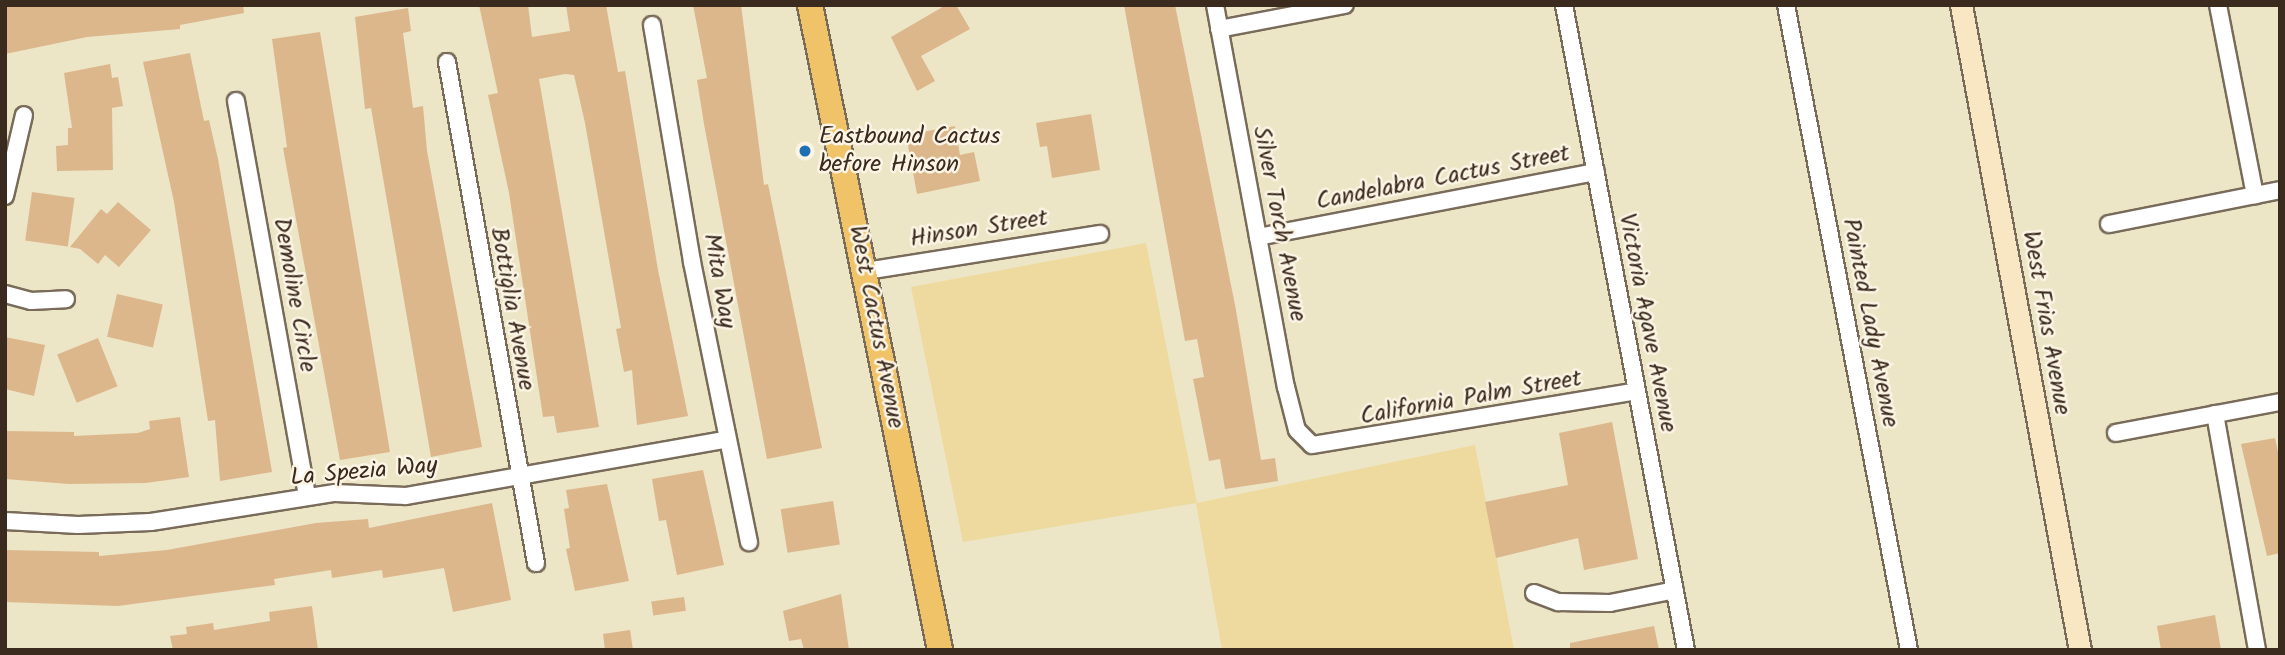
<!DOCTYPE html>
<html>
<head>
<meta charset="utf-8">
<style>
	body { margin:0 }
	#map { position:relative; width:2285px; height:655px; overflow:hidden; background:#ece5c6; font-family:Kalam,sans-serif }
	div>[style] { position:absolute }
	.sand>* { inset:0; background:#eeda9e }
	.building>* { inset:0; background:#dcb78c; transform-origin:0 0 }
	.roads { filter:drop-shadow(2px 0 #796b59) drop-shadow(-2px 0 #796b59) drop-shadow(0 2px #796b59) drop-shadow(0 -2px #796b59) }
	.street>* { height:16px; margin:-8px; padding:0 8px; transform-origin:8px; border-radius:8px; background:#fff }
	.secondary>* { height:21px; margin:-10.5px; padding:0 10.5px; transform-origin:10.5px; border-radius:10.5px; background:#f9e7c3 }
	.primary>* { height:24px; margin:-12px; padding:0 12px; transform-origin:12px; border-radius:12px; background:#f1c369 }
	.dots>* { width:19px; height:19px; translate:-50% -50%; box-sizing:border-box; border:4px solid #fcf5e5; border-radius:50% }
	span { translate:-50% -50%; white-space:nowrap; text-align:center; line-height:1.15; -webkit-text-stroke:5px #fcf5e5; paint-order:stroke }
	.poi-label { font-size:24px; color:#3b2a1e }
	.left { translate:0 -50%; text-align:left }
	.street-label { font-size:24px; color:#3b2a1e }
	.frame { position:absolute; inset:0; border:7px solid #3b2a1e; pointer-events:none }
</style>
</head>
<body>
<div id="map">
	<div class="sand">
		<i style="clip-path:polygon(1146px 243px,1197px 503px,1475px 445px,1514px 650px,1222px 650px,1196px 503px,963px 542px,911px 287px)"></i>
	</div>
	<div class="building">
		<i style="clip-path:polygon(5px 5px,243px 5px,244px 13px,180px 25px,180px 29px,87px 37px,5px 54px)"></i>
		<i style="clip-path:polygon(479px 5px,528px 5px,532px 37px,570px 31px,566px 5px,606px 5px,618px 72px,625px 71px,658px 270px,688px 416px,637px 425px,632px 370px,624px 372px,616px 329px,621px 328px,585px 123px,574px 75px,565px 74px,539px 79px,599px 427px,557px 433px,554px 416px,543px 417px,509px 193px,488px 95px,498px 93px)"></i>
		<i style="clip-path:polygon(693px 5px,741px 5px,764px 185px,768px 184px,822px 448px,767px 459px,704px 124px,697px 80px,707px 78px)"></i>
		<i style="clip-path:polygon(946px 5px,956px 5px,970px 29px,921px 56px,935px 81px,917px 91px,891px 37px)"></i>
		<i style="clip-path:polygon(1124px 5px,1175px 5px,1236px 310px,1261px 460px,1275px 458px,1278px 481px,1225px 489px,1220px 459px,1209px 461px,1193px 379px,1204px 377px,1197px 339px,1185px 341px)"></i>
		<i style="clip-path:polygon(408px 8px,411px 31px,403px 33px,413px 108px,423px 106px,427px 151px,482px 447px,431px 457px,371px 108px,365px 109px,355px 17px)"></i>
		<i style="clip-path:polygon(320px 32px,390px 452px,340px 460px,283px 148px,287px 147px,272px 39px)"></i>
		<i style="clip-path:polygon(190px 53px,204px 121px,209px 120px,218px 159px,272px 472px,220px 481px,215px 420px,208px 421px,174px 202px,143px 62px)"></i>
		<i style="clip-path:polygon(110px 64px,112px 78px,118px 77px,123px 106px,112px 108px,113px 170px,57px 171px,56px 146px,68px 145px,68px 128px,72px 128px,64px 73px)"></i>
		<i style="clip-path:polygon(1091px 114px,1100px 170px,1052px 178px,1047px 146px,1040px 147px,1036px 123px)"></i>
		<i style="clip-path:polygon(955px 126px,960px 155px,974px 152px,980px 181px,917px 194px,906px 135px)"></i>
		<i style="left:32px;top:192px;width:43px;height:49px;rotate:8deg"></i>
		<i style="clip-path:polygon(118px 202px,151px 230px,119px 267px,105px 255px,98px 264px,80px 249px,70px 247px,101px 209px,107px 214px)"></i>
		<i style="left:117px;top:294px;width:47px;height:44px;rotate:13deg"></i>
		<i style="clip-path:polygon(5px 337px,45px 345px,34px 396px,5px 389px)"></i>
		<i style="left:98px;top:338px;width:52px;height:44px;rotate:68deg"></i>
		<i style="clip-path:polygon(180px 417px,189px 477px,146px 483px,69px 484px,5px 479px,5px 431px,74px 432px,74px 436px,138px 433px,150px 429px,149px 421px)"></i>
		<i style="clip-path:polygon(1612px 422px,1638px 559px,1584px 570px,1578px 538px,1496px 558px,1485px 502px,1568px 485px,1559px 433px)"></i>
		<i style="clip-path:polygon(2275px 438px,2280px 461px,2280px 553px,2267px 556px,2241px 444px)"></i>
		<i style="clip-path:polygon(703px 470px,724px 565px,677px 575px,666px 520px,659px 521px,652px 479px)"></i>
		<i style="clip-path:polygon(607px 484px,629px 581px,575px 591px,566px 549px,570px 548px,564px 509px,569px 508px,566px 490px)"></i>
		<i style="left:833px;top:501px;width:44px;height:53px;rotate:81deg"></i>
		<i style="clip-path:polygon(492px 503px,511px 600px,453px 612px,444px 568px,383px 578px,382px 570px,332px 578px,331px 570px,274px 579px,275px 585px,118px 606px,5px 602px,5px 550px,99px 552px,99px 556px,167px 550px,316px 523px,368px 519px,369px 528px)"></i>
		<i style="clip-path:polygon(841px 594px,849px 650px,804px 650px,801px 639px,789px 641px,783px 611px)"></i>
		<i style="left:684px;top:597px;width:14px;height:33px;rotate:82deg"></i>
		<i style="clip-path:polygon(312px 606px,318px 650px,173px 650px,170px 636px,187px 634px,186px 627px,213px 623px,214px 630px,270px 621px,269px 612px)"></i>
		<i style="clip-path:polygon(2215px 615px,2221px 650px,2161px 650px,2157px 626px)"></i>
		<i style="clip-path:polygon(1654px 626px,1659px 650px,1570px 650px,1570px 643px)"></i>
		<i style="clip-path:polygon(630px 630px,633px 650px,605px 650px,603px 634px)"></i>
	</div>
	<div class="roads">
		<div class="street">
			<i style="left:1215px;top:5px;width:389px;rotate:79.5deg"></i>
			<i style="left:1286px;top:387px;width:44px;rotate:75.7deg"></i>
			<i style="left:1297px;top:430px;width:21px;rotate:45deg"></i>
			<i style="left:1312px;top:445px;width:329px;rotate:-9.4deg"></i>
			<i style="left:1564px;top:5px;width:656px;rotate:79.29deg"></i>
			<i style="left:1786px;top:5px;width:657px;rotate:79.2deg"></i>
			<i style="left:2218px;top:5px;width:194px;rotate:79deg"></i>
			<i style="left:652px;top:25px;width:240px;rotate:80.4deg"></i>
			<i style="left:692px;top:262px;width:286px;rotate:78.5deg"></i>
			<i style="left:1219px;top:29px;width:128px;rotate:-10.8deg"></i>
			<i style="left:447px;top:62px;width:509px;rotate:79.93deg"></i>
			<i style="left:236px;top:101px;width:402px;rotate:79.8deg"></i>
			<i style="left:5px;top:196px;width:83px;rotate:-76.8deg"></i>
			<i style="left:2109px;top:224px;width:174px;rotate:-11.2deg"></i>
			<i style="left:1258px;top:237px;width:344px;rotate:-10.9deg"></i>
			<i style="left:866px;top:271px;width:237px;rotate:-9deg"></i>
			<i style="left:5px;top:294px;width:27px;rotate:15deg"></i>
			<i style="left:31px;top:301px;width:35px;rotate:-3deg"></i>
			<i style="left:2215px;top:414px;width:240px;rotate:79.9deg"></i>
			<i style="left:2116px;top:433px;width:167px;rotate:-10.7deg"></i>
			<i style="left:5px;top:521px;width:73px;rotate:3.1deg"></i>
			<i style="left:78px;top:525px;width:73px;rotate:-2.4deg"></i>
			<i style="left:151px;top:522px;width:186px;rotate:-9deg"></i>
			<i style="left:335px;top:493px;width:71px;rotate:2.4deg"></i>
			<i style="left:406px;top:496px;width:324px;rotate:-10deg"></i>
			<i style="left:1534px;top:593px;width:26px;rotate:21deg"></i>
			<i style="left:1558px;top:602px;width:52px;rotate:1.1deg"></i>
			<i style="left:1610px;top:603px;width:66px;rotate:-11.3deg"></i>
		</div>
		<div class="secondary">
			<i style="left:1961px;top:5px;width:656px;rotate:79.55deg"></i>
		</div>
		<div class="primary">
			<i style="left:810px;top:5px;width:658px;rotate:78.6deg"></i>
		</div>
	</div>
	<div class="dots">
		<i style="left:805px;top:151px;background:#1f6fb2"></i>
	</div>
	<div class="poi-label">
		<span class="left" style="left:819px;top:151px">Eastbound Cactus<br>before Hinson</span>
	</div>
	<div class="street-label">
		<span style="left:1443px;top:178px;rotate:-11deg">Candelabra Cactus Street</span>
		<span style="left:1279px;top:224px;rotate:79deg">Silver Torch Avenue</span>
		<span style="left:979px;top:229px;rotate:-9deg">Hinson Street</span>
		<span style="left:719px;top:281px;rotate:80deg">Mita Way</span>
		<span style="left:294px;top:295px;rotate:80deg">Demoline Circle</span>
		<span style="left:512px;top:309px;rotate:80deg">Bottiglia Avenue</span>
		<span style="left:1647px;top:323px;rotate:79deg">Victoria Agave Avenue</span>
		<span style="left:1870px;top:323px;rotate:79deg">Painted Lady Avenue</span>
		<span style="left:2046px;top:323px;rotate:80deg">West Frias Avenue</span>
		<span style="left:876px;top:327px;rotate:79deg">West Cactus Avenue</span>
		<span style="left:1471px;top:398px;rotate:-10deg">California Palm Street</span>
		<span style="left:364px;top:472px;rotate:-5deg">La Spezia Way</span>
	</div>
	<div class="frame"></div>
</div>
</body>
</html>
